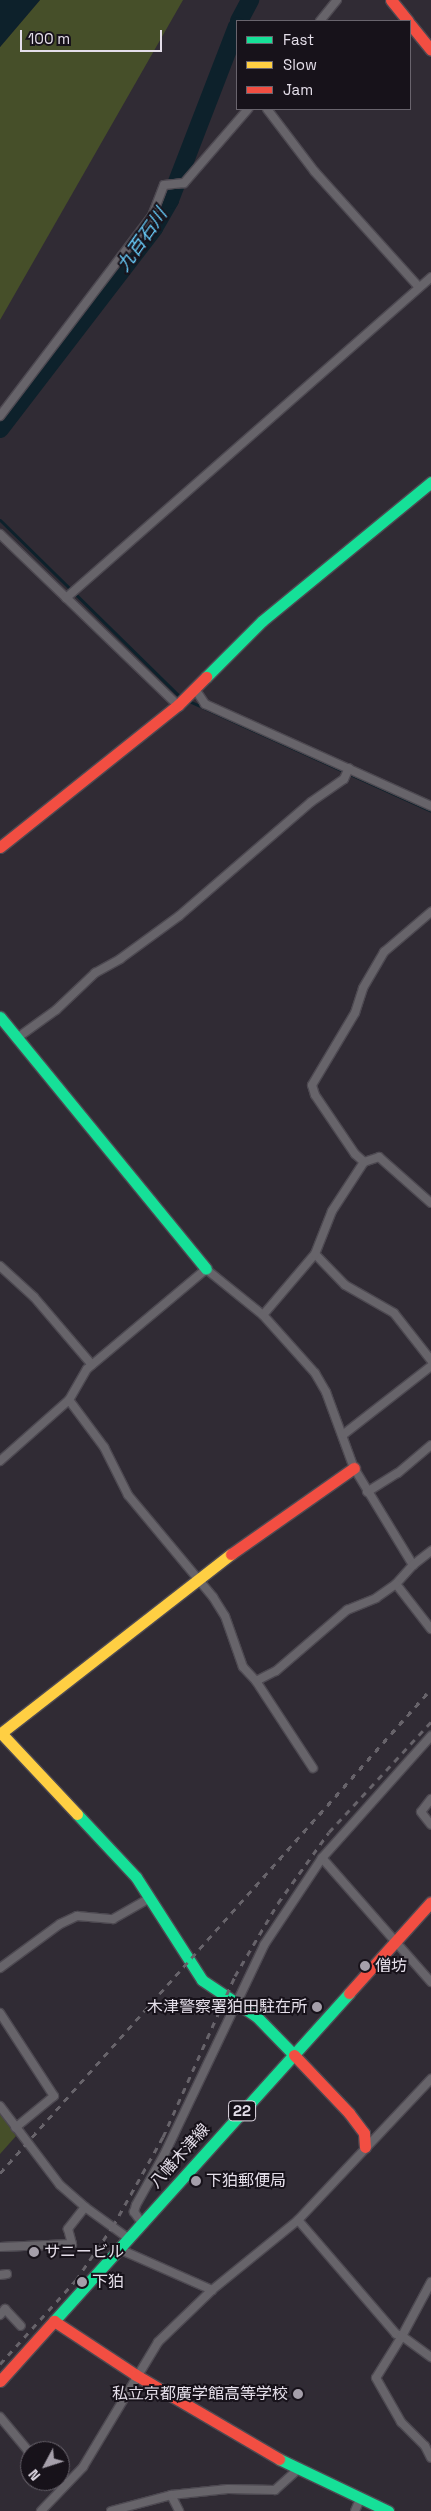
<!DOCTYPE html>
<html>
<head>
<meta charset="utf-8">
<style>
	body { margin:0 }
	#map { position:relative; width:431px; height:2511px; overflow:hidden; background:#302b34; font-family:"Space Grotesk","Noto Sans JP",sans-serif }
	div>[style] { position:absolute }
	.green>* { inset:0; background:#464f29 }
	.water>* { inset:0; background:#0d212b }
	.stream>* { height:3px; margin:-1.5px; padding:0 1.5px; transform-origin:1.5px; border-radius:1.5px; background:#0d212b }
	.river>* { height:18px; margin:-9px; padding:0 9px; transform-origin:9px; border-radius:9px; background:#0d212b }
	.roads { filter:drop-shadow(1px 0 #4d4951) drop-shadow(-1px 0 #4d4951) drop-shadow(0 1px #4d4951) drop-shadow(0 -1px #4d4951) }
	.street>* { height:8px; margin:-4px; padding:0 4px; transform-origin:4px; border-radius:4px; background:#67646a }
	.fast>* { height:11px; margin:-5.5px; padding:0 5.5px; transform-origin:5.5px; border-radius:5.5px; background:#16e098 }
	.slow>* { height:11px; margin:-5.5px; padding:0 5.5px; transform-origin:5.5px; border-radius:5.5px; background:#ffcf43 }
	.jam>* { height:11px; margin:-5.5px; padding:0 5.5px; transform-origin:5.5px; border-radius:5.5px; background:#f24e42 }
	.rail>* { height:3px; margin-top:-1.5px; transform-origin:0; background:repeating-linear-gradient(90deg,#67636a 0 6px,transparent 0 12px) }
	.dots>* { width:14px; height:14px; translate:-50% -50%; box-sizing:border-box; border:2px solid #17121a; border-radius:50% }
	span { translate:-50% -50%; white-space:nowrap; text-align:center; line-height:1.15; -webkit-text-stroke:4px #17121a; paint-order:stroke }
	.shield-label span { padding:1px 4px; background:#17121a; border:1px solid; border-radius:4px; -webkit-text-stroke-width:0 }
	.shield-label { font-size:15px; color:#e4dee9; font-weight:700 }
	.poi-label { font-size:16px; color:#e4dee9 }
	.left { translate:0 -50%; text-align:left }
	.right { translate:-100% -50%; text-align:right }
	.street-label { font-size:16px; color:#e4dee9 }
	.water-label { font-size:18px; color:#68cefc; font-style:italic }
	.legend { position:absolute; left:236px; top:20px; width:175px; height:90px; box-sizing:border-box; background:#17121a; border:1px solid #69646d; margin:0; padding:6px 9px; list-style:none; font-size:15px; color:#e4dee9 }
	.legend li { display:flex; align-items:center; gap:10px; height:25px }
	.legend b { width:25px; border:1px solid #69646d }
	.north { position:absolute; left:20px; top:2441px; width:50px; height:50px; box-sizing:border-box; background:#17121a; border:1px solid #69646d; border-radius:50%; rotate:230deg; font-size:14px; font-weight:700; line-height:20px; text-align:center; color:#e4dee9 }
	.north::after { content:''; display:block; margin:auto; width:18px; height:22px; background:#a59faa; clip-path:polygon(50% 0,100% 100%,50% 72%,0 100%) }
	.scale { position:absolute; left:20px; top:30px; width:142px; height:22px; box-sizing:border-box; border:2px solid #e4dee9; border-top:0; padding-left:6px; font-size:15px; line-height:18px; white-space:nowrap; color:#e4dee9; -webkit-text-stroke:4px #17121a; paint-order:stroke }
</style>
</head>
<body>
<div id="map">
	<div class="green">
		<i style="clip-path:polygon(40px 0,183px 0,0 320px,0 47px)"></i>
		<i style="clip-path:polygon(0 2112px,16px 2136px,0 2154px)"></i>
	</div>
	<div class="water">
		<i style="clip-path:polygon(0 0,40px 0,0 47px)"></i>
	</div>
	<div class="stream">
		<i style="left:0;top:520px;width:252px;rotate:44.5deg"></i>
		<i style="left:180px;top:697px;width:276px;rotate:24.4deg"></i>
	</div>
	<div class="river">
		<i style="left:239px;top:21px;width:24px;rotate:-62deg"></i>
		<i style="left:0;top:429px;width:253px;rotate:-52.5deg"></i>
		<i style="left:154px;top:228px;width:32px;rotate:-60deg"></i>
		<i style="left:170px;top:200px;width:186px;rotate:-68.9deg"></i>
	</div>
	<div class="roads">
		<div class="street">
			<i style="left:320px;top:21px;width:27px;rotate:-51deg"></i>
			<i style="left:267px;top:109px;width:79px;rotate:52.7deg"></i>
			<i style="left:315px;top:172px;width:155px;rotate:47.9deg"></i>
			<i style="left:0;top:416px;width:251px;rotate:-52.8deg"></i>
			<i style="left:152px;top:216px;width:33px;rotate:-69deg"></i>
			<i style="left:164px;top:185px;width:20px;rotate:-6deg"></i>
			<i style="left:184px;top:183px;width:98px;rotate:-49.1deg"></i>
			<i style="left:0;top:534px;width:247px;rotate:43.9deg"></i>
			<i style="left:66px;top:598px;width:486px;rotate:-41.3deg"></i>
			<i style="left:195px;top:689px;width:18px;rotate:56deg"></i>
			<i style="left:205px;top:704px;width:248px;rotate:24.3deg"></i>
			<i style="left:17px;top:1038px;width:48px;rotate:-35.7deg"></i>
			<i style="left:56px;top:1010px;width:54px;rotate:-43.5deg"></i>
			<i style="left:95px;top:973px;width:29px;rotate:-29deg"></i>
			<i style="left:120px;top:959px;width:73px;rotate:-36.1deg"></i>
			<i style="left:179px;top:916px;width:174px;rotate:-40.8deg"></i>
			<i style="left:311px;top:802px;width:40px;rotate:-34.9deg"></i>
			<i style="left:344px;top:779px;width:12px;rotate:-66deg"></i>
			<i style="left:364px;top:1162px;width:16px;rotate:-18deg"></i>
			<i style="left:379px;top:1157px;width:69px;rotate:41.5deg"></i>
			<i style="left:315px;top:1254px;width:43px;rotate:45.9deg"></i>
			<i style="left:345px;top:1285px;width:56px;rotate:29.7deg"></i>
			<i style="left:394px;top:1313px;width:60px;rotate:51.8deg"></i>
			<i style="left:0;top:1266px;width:46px;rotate:42.4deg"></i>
			<i style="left:34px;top:1297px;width:89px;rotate:49.5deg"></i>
			<i style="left:263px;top:1315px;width:78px;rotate:48.1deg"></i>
			<i style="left:315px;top:1373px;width:22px;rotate:60deg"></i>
			<i style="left:326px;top:1392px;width:81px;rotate:69.8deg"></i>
			<i style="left:354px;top:1468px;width:114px;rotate:58.7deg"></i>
			<i style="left:413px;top:1565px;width:25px;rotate:132deg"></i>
			<i style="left:396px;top:1584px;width:57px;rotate:52.1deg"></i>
			<i style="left:69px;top:1400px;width:59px;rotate:53.3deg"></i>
			<i style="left:104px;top:1447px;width:54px;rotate:63.4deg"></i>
			<i style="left:128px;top:1495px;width:133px;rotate:50.2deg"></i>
			<i style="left:213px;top:1597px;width:22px;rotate:58deg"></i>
			<i style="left:225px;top:1616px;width:54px;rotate:70.6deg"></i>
			<i style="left:243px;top:1667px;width:19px;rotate:47deg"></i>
			<i style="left:256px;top:1681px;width:22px;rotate:-27deg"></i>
			<i style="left:276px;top:1671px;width:94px;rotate:-40.7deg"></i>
			<i style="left:347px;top:1610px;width:31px;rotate:-22deg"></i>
			<i style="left:376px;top:1598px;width:24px;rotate:-35deg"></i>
			<i style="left:344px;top:1434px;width:110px;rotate:-38deg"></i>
			<i style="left:0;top:1461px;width:92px;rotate:-41.5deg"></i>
			<i style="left:69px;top:1400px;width:36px;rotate:-60deg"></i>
			<i style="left:87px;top:1369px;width:155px;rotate:-40deg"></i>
			<i style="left:206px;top:1269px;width:73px;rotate:38.9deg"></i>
			<i style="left:263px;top:1315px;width:80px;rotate:-49.6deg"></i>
			<i style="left:315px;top:1254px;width:46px;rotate:-68.4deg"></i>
			<i style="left:332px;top:1211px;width:59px;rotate:-56.9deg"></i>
			<i style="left:364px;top:1162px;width:12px;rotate:-138deg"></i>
			<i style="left:355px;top:1154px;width:71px;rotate:-124.1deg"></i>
			<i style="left:315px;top:1095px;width:10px;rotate:-107deg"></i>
			<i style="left:312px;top:1085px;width:84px;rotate:-59.2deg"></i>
			<i style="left:355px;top:1013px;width:26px;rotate:-72deg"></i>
			<i style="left:363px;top:988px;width:42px;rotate:-59.7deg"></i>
			<i style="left:384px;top:952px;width:62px;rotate:-40.4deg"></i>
			<i style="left:367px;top:1492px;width:36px;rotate:-32deg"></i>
			<i style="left:398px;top:1473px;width:43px;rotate:-40.3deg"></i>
			<i style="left:413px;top:1565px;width:23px;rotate:-38deg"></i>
			<i style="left:256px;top:1681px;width:104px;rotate:56.8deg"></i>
			<i style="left:431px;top:1799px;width:16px;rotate:128deg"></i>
			<i style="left:421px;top:1812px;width:16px;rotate:52deg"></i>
			<i style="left:322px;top:1858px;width:165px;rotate:48.7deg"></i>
			<i style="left:0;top:1968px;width:74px;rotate:-36.3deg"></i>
			<i style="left:60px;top:1924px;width:19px;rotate:-25deg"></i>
			<i style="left:77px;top:1916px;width:36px;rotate:5deg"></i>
			<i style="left:113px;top:1919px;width:43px;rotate:-29.6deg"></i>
			<i style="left:0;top:2013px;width:99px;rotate:57deg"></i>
			<i style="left:54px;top:2096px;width:50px;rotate:140.6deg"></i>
			<i style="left:0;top:2106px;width:99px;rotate:52.8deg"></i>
			<i style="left:60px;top:2185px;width:33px;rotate:41deg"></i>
			<i style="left:85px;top:2207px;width:28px;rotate:128deg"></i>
			<i style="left:68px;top:2229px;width:16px;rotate:75deg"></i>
			<i style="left:72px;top:2244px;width:72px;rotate:177.6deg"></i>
			<i style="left:85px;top:2207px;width:53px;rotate:35.8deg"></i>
			<i style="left:298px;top:2220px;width:150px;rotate:49.3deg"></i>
			<i style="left:396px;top:2334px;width:6px;rotate:18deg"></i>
			<i style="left:402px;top:2336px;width:49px;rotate:121.8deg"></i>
			<i style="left:376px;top:2378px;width:51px;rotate:60.4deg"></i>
			<i style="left:401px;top:2422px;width:34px;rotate:45deg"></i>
			<i style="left:425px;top:2446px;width:13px;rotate:63deg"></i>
			<i style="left:142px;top:2223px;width:14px;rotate:-126deg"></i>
			<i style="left:134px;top:2212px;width:7px;rotate:-74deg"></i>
			<i style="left:136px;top:2205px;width:57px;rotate:-60.8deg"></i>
			<i style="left:164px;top:2155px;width:233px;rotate:-64.5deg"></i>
			<i style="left:264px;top:1945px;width:105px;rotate:-56.3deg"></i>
			<i style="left:322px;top:1858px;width:164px;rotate:-48.2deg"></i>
			<i style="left:119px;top:2249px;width:102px;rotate:23.8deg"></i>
			<i style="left:212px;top:2290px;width:111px;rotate:-39.1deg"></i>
			<i style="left:298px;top:2220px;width:194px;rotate:-46.7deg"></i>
			<i style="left:0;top:2275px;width:7px;rotate:-8deg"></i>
			<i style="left:431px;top:2282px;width:61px;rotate:118.2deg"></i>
			<i style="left:402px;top:2336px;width:36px;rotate:36deg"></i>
			<i style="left:0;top:2315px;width:8px;rotate:-50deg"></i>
			<i style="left:5px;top:2309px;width:23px;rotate:47deg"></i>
			<i style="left:0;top:2417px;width:47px;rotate:50.2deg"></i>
			<i style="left:171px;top:2495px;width:18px;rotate:63deg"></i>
			<i style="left:41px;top:2511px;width:61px;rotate:-46.3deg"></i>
			<i style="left:83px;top:2467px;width:146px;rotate:-59deg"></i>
			<i style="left:158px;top:2342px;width:75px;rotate:-43.9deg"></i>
			<i style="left:111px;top:2511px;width:62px;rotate:-14.9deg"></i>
			<i style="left:171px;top:2495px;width:57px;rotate:-6deg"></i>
			<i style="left:228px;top:2489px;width:47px;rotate:1.2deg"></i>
			<i style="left:275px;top:2490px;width:30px;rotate:-42deg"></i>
			<i style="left:355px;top:2511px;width:13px;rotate:-67deg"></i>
		</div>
		<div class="fast">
			<i style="left:206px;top:677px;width:79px;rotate:-45deg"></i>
			<i style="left:262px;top:621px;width:219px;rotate:-39.4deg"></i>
			<i style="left:0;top:1017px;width:325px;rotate:50.7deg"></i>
			<i style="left:77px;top:1814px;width:86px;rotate:46.9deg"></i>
			<i style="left:136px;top:1877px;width:122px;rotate:57.3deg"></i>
			<i style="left:202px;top:1980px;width:65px;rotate:33.7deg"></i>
			<i style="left:256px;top:2016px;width:54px;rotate:45.7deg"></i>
			<i style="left:54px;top:2321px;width:441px;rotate:-48deg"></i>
			<i style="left:279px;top:2459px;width:121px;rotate:25.5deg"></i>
		</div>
		<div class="slow">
			<i style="left:77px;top:1814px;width:111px;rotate:-133.2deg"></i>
			<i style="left:1px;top:1733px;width:291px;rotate:-37.9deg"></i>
		</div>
		<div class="jam">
			<i style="left:391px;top:0;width:27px;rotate:51deg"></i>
			<i style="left:410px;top:24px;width:33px;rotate:51deg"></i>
			<i style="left:0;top:847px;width:228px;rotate:-38.6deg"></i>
			<i style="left:178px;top:705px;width:40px;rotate:-45deg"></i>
			<i style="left:231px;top:1554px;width:150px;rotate:-35deg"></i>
			<i style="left:349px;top:1993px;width:122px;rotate:-48deg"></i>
			<i style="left:294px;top:2055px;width:80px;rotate:46.5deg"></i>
			<i style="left:349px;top:2113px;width:25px;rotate:53deg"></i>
			<i style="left:364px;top:2133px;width:14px;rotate:86deg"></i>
			<i style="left:0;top:2381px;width:81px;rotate:-48deg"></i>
			<i style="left:54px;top:2321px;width:98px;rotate:33.4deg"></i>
			<i style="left:136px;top:2375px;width:166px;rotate:30.4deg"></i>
		</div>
	</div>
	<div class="rail">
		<i style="left:0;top:2173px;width:648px;rotate:-48.32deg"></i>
		<i style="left:0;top:2364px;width:113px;rotate:-47.9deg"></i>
		<i style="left:76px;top:2280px;width:65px;rotate:-55.6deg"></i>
		<i style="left:113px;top:2226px;width:102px;rotate:-60.7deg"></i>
		<i style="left:163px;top:2137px;width:176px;rotate:-65.9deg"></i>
		<i style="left:235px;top:1976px;width:85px;rotate:-59.5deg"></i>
		<i style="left:278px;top:1903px;width:87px;rotate:-54.3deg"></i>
		<i style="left:329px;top:1832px;width:150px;rotate:-47.2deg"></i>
	</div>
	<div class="dots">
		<i style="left:365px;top:1966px;background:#a59faa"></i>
		<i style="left:317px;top:2007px;background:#a59faa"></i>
		<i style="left:196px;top:2181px;background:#a59faa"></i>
		<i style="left:34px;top:2252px;background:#a59faa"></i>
		<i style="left:82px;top:2282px;background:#a59faa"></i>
		<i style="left:298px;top:2394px;background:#a59faa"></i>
	</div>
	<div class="shield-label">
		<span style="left:242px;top:2111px">22</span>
	</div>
	<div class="poi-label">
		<span class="left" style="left:375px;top:1966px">僧坊</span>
		<span class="right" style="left:307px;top:2007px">木津警察署狛田駐在所</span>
		<span class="left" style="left:206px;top:2181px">下狛郵便局</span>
		<span class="left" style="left:44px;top:2252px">サニービル</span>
		<span class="left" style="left:92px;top:2282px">下狛</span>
		<span class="right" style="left:288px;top:2394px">私立京都廣学館高等学校</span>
	</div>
	<div class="street-label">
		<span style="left:180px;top:2156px;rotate:-48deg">八幡木津線</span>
	</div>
	<div class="water-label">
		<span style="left:142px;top:240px;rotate:-55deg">九百石川</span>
	</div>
	<ul class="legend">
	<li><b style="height:6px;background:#16e098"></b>Fast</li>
	<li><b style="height:6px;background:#ffcf43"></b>Slow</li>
	<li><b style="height:6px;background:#f24e42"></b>Jam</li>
	</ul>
	<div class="north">N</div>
	<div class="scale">100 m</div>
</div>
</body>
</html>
